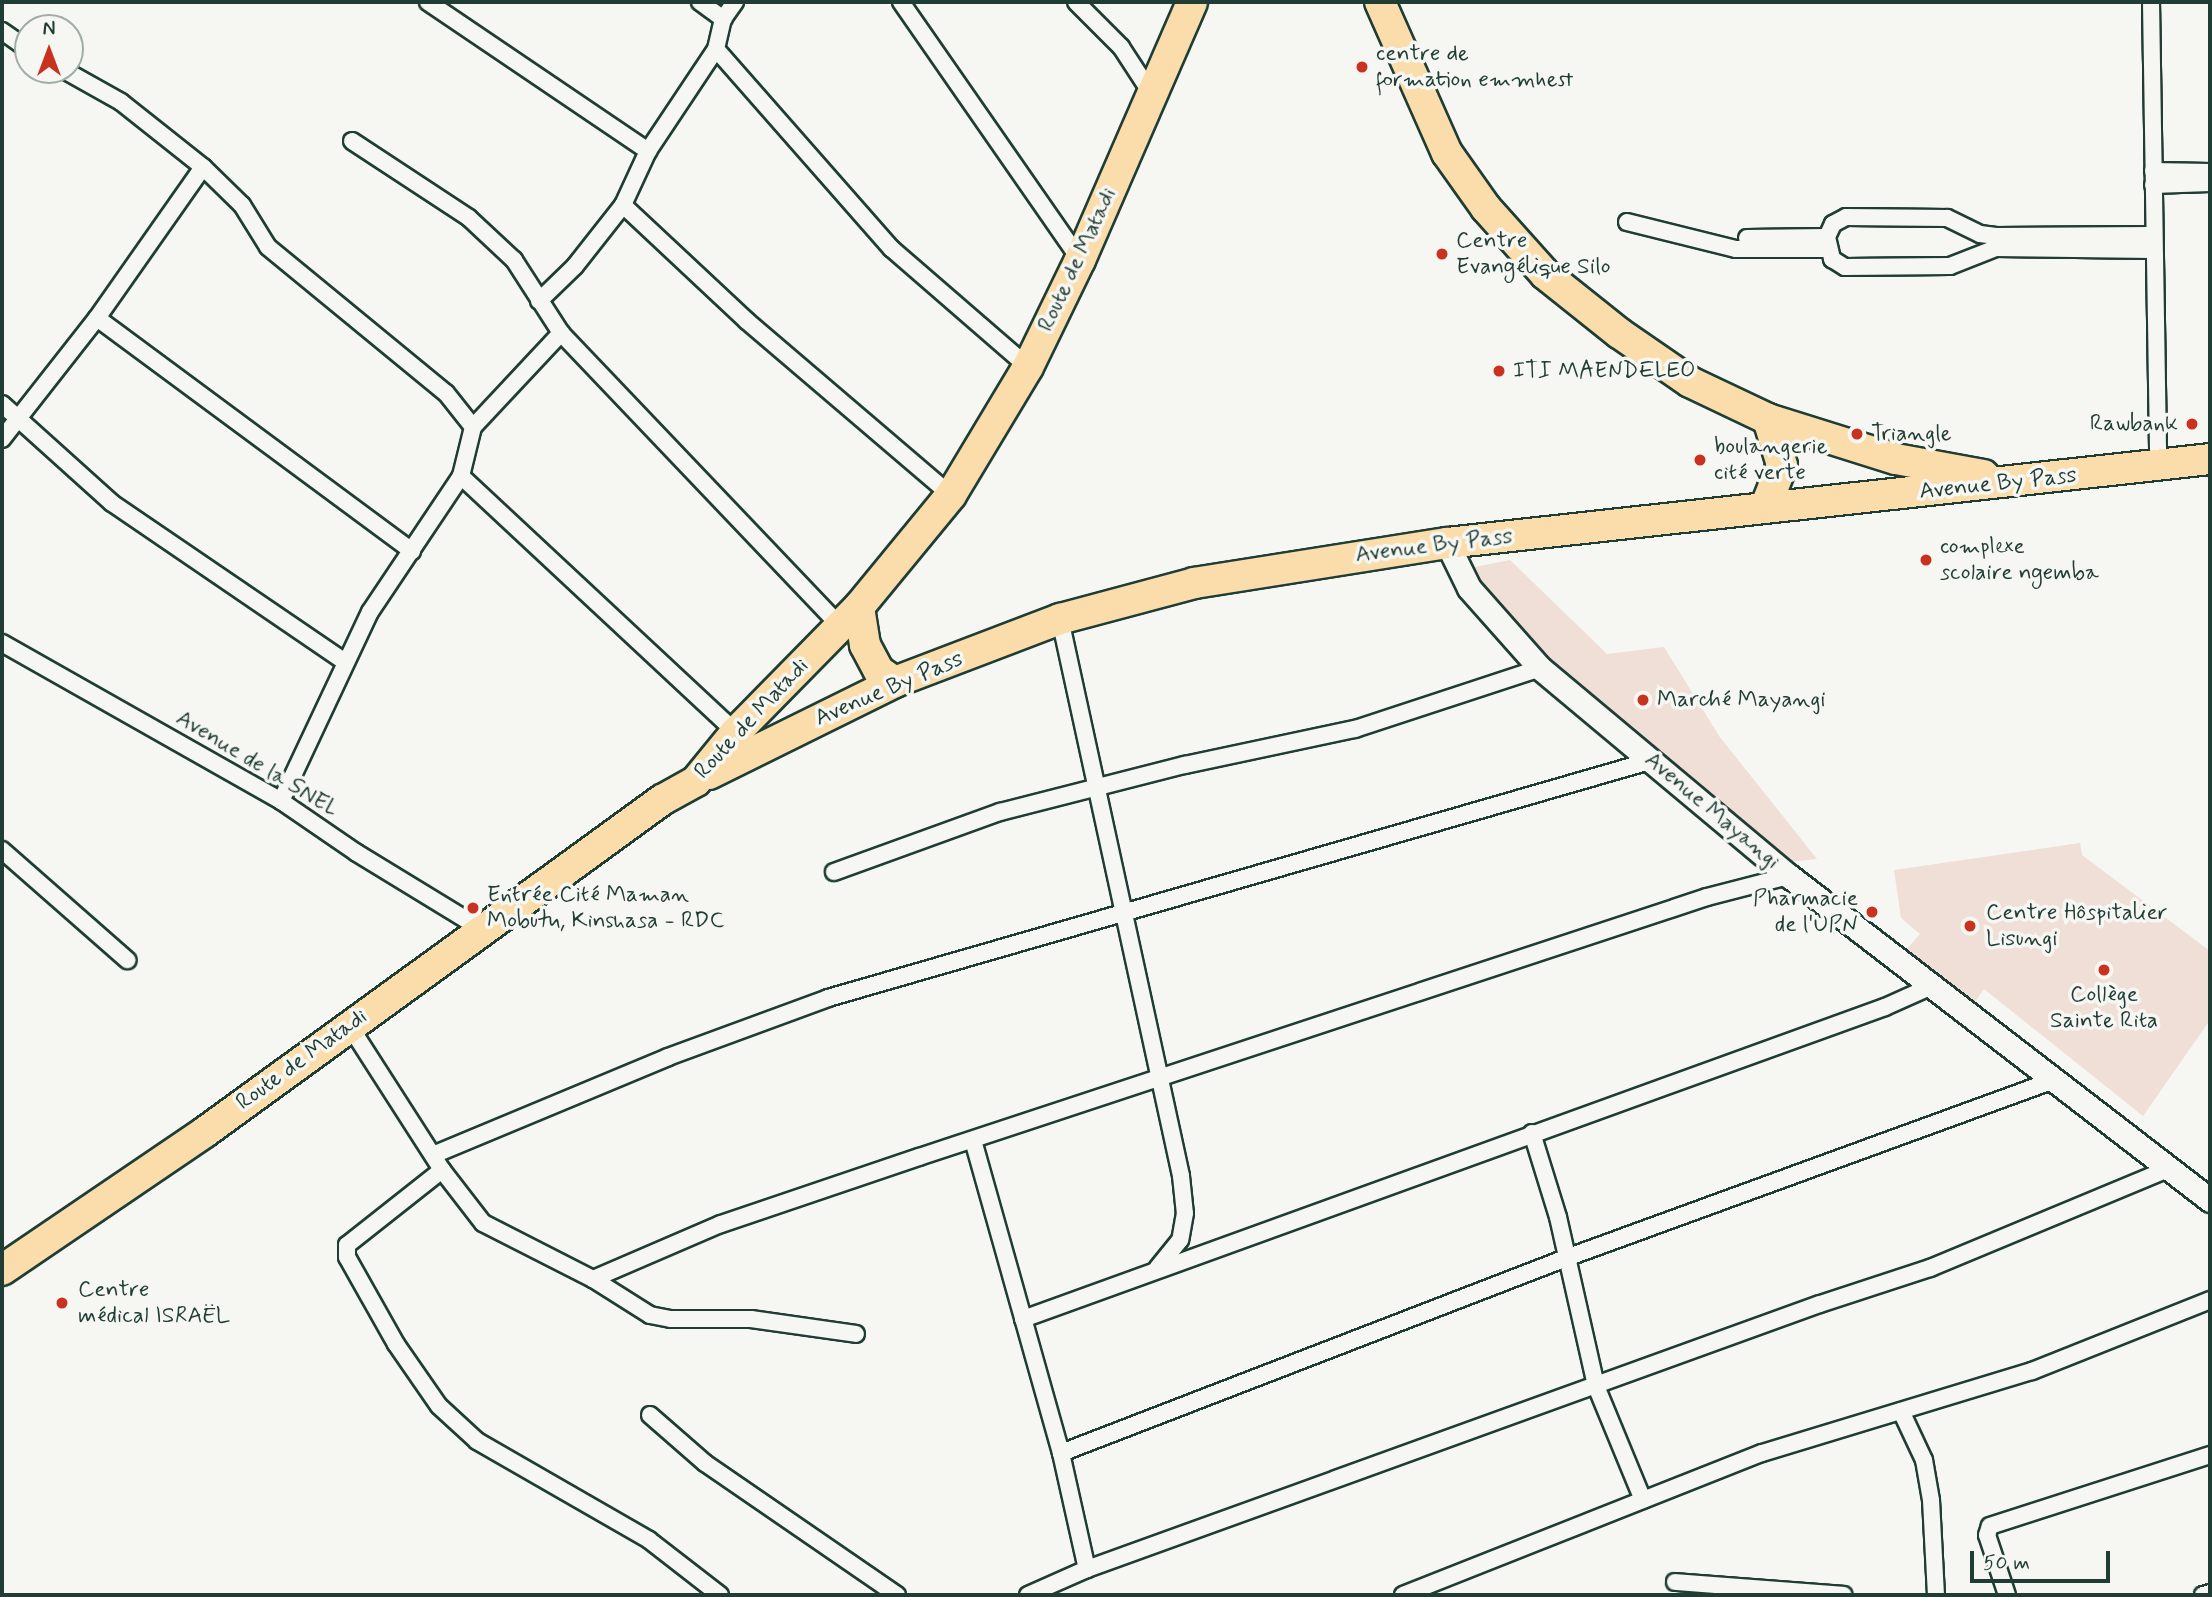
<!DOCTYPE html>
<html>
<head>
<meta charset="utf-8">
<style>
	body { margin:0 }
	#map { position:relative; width:2212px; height:1597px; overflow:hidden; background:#f6f6f2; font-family:Mynerve,sans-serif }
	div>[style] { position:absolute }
	.built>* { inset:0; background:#efdfd6 }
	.roads { filter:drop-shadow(2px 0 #1f3d34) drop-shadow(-2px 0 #1f3d34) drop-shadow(0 2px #1f3d34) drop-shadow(0 -2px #1f3d34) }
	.street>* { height:16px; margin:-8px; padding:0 8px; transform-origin:8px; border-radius:8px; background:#f6f6f2 }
	.secondary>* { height:23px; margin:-11.5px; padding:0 11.5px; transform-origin:11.5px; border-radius:11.5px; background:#f6f6f2 }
	.highway>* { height:30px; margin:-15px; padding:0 15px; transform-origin:15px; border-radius:15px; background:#faddab }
	.dots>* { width:19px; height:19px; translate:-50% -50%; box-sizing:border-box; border:4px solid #f6f6f2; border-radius:50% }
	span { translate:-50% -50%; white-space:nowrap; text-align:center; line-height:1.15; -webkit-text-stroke:7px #f6f6f2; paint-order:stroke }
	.poi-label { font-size:23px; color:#1f3d34 }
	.left { translate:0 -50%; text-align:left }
	.right { translate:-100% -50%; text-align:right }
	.street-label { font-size:23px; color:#1f3d34 }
	.frame { position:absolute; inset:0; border:4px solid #1f3d34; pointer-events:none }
	.north { position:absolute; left:14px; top:14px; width:70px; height:70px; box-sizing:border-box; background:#f6f6f2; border:2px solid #a0aca6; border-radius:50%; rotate:0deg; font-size:19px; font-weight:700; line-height:28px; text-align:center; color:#1f3d34 }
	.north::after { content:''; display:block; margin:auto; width:24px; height:32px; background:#c8321e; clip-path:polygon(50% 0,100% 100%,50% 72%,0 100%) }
	.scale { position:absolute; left:1970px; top:1551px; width:140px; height:32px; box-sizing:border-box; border:4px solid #1f3d34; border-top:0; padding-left:9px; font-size:21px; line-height:24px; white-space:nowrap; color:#1f3d34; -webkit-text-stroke:5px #f6f6f2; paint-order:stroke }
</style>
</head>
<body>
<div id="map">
	<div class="built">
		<i style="clip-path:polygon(1510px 560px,1607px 654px,1664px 647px,1719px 736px,1817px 859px,1788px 862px,1546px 663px,1470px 568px)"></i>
		<i style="clip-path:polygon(2080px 843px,2082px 855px,2210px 951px,2210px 1020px,2143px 1116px,1984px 989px,1973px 1005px,1906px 950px,1920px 934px,1901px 918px,1894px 870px)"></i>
	</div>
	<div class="roads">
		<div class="street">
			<i style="left:428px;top:2px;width:266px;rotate:34.1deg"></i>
			<i style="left:700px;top:2px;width:29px;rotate:36deg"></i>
			<i style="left:901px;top:2px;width:314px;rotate:55.2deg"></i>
			<i style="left:1076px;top:2px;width:64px;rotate:45deg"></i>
			<i style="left:1121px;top:47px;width:59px;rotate:56.9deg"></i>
			<i style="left:2151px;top:2px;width:464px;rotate:89.1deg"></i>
			<i style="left:2px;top:31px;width:32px;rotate:35deg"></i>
			<i style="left:716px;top:49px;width:266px;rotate:48.7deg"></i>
			<i style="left:892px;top:249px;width:180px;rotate:40.9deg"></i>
			<i style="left:64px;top:70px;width:65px;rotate:29.3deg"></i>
			<i style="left:121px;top:102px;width:105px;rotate:38.4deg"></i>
			<i style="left:203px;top:167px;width:54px;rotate:44.3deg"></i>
			<i style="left:242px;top:205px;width:49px;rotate:58.2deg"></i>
			<i style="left:268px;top:247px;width:230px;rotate:39.4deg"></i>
			<i style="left:446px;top:393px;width:43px;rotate:51.5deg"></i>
			<i style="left:352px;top:141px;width:140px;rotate:33.3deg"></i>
			<i style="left:469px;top:218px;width:62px;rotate:43deg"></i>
			<i style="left:514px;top:260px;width:87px;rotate:57.2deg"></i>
			<i style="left:561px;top:333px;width:405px;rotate:46.4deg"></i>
			<i style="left:2153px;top:171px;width:57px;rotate:1deg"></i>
			<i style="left:2153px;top:185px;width:57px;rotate:-2deg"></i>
			<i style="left:623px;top:205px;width:170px;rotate:43.1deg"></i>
			<i style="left:747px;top:321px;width:268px;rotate:40.5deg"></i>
			<i style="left:1627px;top:222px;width:112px;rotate:13.9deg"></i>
			<i style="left:1736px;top:249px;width:92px"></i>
			<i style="left:2152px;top:235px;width:156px;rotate:179.6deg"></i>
			<i style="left:1996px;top:236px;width:16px;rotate:-173deg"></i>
			<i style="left:1980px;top:234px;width:37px;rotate:-154deg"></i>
			<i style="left:1947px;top:218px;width:101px;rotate:-179.4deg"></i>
			<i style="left:1846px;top:217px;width:15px;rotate:152deg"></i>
			<i style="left:1833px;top:224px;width:14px;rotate:115deg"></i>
			<i style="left:1827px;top:237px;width:23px;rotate:77deg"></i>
			<i style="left:1832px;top:259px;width:15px;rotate:32deg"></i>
			<i style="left:1845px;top:267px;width:105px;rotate:-0.5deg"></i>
			<i style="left:1950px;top:266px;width:49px;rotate:-21.4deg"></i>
			<i style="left:1996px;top:248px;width:157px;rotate:0.7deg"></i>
			<i style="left:1747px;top:238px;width:80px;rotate:-0.7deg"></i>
			<i style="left:539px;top:301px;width:50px;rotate:-44.2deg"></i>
			<i style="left:575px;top:266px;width:78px;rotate:-51.8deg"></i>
			<i style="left:623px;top:205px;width:60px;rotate:-65.2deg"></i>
			<i style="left:648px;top:151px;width:123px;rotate:-56.3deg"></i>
			<i style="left:716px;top:49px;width:31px;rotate:-77deg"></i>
			<i style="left:723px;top:19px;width:21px;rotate:-55deg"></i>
			<i style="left:97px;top:318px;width:392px;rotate:36.5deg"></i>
			<i style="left:2px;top:404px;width:148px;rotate:42deg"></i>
			<i style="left:112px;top:503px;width:282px;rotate:34.3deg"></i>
			<i style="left:2px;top:439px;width:154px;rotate:-51.9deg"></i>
			<i style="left:97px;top:318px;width:184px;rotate:-54.9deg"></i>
			<i style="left:461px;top:476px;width:376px;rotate:43deg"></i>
			<i style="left:1060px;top:619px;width:570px;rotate:77.74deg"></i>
			<i style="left:1181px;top:1176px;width:37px;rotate:84deg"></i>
			<i style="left:1185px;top:1213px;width:27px;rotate:100deg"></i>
			<i style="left:1180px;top:1240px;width:36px;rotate:129deg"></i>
			<i style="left:2px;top:643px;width:321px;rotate:29.5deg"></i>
			<i style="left:281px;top:801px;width:92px;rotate:34.4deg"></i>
			<i style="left:357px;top:853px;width:150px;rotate:31.4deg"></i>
			<i style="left:281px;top:801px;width:209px;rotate:-64.8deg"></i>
			<i style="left:370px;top:612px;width:164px;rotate:-56.2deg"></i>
			<i style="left:461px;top:476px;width:50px;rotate:-76.2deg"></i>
			<i style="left:473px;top:427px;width:129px;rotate:-46.9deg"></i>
			<i style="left:2px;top:850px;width:167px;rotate:41.3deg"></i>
			<i style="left:834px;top:872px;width:177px;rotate:-19.9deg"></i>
			<i style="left:1000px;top:812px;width:191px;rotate:-14.3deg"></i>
			<i style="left:1185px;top:765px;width:174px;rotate:-12deg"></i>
			<i style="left:1355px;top:729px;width:195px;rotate:-18.2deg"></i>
			<i style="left:349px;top:1025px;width:172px;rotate:57.3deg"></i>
			<i style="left:442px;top:1170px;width:67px;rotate:52.3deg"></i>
			<i style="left:483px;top:1223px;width:123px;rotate:27deg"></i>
			<i style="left:593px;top:1279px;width:67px;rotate:32.3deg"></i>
			<i style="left:650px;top:1315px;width:21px;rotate:11deg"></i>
			<i style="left:671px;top:1319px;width:80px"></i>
			<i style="left:751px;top:1319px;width:106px;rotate:8.1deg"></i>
			<i style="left:1532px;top:1133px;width:88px;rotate:72.8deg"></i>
			<i style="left:1558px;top:1217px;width:173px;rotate:77.3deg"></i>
			<i style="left:1596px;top:1386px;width:123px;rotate:67.6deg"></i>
			<i style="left:973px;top:1140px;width:325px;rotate:74.3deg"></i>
			<i style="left:1061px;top:1453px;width:119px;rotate:77.4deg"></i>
			<i style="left:433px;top:1155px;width:255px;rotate:-22.6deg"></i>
			<i style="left:668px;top:1057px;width:171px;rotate:-20.2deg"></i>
			<i style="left:828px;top:998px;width:859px;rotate:-16.09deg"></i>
			<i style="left:442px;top:1170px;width:121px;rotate:141.7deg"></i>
			<i style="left:347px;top:1245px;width:12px;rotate:90deg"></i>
			<i style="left:347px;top:1257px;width:100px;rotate:60.6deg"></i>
			<i style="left:396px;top:1344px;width:75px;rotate:55.3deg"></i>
			<i style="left:439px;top:1406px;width:52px;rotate:42.6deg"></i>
			<i style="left:477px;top:1441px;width:198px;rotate:29.9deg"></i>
			<i style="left:649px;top:1540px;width:90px;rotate:37.8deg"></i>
			<i style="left:593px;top:1279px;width:139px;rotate:-23.3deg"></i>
			<i style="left:721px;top:1224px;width:209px;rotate:-18.7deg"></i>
			<i style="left:919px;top:1157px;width:830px;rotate:-18.26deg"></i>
			<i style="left:1707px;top:897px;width:85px;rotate:-14.4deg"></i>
			<i style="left:1023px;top:1319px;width:917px;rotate:-19.9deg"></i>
			<i style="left:1885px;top:1007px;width:51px;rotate:-24.1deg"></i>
			<i style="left:1901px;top:1411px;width:54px;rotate:64.9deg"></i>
			<i style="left:1924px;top:1460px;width:41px;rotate:80.1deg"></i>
			<i style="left:1931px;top:1500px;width:95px;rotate:87deg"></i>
			<i style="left:650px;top:1415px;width:73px;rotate:41.1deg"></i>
			<i style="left:705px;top:1463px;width:233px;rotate:34.5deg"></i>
			<i style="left:1061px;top:1453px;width:541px;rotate:-21.11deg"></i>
			<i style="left:1566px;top:1258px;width:519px;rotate:-20.04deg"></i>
			<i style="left:1675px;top:1582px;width:169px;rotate:4.4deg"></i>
			<i style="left:1028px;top:1595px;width:64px;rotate:-23.8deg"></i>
			<i style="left:1087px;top:1569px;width:779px;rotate:-19.88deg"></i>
			<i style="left:1820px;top:1304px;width:116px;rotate:-18.1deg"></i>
			<i style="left:1930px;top:1268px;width:258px;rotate:-22.6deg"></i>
			<i style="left:1403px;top:1595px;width:386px;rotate:-21.6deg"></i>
			<i style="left:1762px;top:1453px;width:282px;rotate:-16.9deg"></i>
			<i style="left:2032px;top:1371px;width:192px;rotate:-21.7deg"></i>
			<i style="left:2007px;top:1595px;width:63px;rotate:-108.4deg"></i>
			<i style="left:1987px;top:1535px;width:9px;rotate:-72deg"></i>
			<i style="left:1990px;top:1526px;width:231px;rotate:-17.9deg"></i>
			<i style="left:2203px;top:1595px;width:7px;rotate:-16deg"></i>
		</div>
		<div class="secondary">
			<i style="left:1447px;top:543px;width:50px;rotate:63.9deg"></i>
			<i style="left:1469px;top:588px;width:107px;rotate:48.4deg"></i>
			<i style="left:1540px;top:668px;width:324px;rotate:39.9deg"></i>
			<i style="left:1789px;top:876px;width:531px;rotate:37.58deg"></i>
		</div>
		<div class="highway">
			<i style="left:1380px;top:2px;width:165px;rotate:66.1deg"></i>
			<i style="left:1447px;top:153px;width:67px;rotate:54.7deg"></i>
			<i style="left:1486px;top:208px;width:89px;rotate:48.2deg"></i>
			<i style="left:1545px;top:274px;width:95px;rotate:38.6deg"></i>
			<i style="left:1619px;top:333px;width:86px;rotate:34.6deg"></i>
			<i style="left:1690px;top:382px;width:86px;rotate:25.4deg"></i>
			<i style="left:1768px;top:419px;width:134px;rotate:17.4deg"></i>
			<i style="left:1896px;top:459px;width:89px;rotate:10.3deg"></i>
			<i style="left:1765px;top:508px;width:46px;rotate:-68.4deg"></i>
			<i style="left:1782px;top:465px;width:48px;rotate:-106.9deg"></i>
			<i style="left:859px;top:607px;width:38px;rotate:81deg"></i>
			<i style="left:865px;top:645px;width:30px;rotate:62deg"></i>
			<i style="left:879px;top:671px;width:19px;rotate:35deg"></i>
			<i style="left:709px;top:774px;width:208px;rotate:-26.3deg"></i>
			<i style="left:895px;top:682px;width:177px;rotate:-20.9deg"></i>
			<i style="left:1060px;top:619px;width:139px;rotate:-15deg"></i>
			<i style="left:1194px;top:583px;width:256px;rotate:-9deg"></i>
			<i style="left:1447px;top:543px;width:768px;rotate:-6.28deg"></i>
			<i style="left:2px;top:1270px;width:245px;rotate:-34.2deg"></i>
			<i style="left:205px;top:1132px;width:565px;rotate:-36deg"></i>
			<i style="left:662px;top:800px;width:39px;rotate:-29deg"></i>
			<i style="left:696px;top:781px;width:63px;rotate:-50.8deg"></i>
			<i style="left:736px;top:732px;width:175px;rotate:-45.5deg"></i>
			<i style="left:859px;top:607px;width:145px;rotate:-50.6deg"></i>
			<i style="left:951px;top:495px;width:149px;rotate:-59deg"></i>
			<i style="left:1028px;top:367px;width:119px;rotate:-64.1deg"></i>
			<i style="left:1080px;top:260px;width:281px;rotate:-66.5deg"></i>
		</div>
	</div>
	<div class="dots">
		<i style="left:1362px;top:67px;background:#c8321e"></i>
		<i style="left:1442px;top:254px;background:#c8321e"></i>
		<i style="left:1499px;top:371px;background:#c8321e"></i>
		<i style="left:2192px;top:424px;background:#c8321e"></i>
		<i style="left:1857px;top:434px;background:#c8321e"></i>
		<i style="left:1700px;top:460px;background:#c8321e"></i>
		<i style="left:1926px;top:560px;background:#c8321e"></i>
		<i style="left:1643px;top:700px;background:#c8321e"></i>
		<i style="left:473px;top:908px;background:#c8321e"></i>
		<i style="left:1872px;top:912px;background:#c8321e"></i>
		<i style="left:1970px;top:926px;background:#c8321e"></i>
		<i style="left:2104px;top:970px;background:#c8321e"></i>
		<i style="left:62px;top:1303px;background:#c8321e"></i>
	</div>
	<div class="poi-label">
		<span class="left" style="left:1376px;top:67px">centre de<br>formation emmhest</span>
		<span class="left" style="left:1456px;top:254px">Centre<br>Evangélique Silo</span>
		<span class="left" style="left:1513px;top:371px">ITI MAENDELEO</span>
		<span class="right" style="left:2178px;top:424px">Rawbank</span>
		<span class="left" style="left:1871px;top:434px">Triangle</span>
		<span class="left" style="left:1714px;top:460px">boulangerie<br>cité verte</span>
		<span class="left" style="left:1940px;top:560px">complexe<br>scolaire ngemba</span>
		<span class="left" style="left:1657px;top:700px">Marché Mayangi</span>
		<span class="left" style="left:487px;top:908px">Entrée Cité Maman<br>Mobutu, Kinshasa - RDC</span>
		<span class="right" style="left:1858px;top:912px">Pharmacie<br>de l'UPN</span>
		<span class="left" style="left:1986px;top:926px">Centre Hôspitalier<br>Lisungi</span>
		<span style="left:2104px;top:1008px">Collège<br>Sainte Rita</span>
		<span class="left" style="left:78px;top:1303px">Centre<br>médical ISRAËL</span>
	</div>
	<div class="street-label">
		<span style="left:1078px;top:260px;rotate:-65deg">Route de Matadi</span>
		<span style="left:1998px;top:484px;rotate:-6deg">Avenue By Pass</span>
		<span style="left:1434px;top:546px;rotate:-7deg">Avenue By Pass</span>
		<span style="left:889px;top:689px;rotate:-23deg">Avenue By Pass</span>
		<span style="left:752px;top:719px;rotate:-47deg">Route de Matadi</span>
		<span style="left:257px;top:764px;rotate:31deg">Avenue de la SNEL</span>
		<span style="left:1712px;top:811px;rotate:40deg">Avenue Mayangi</span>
		<span style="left:302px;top:1060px;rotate:-36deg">Route de Matadi</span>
	</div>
	<div class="frame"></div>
	<div class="north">N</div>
	<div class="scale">50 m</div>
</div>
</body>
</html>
